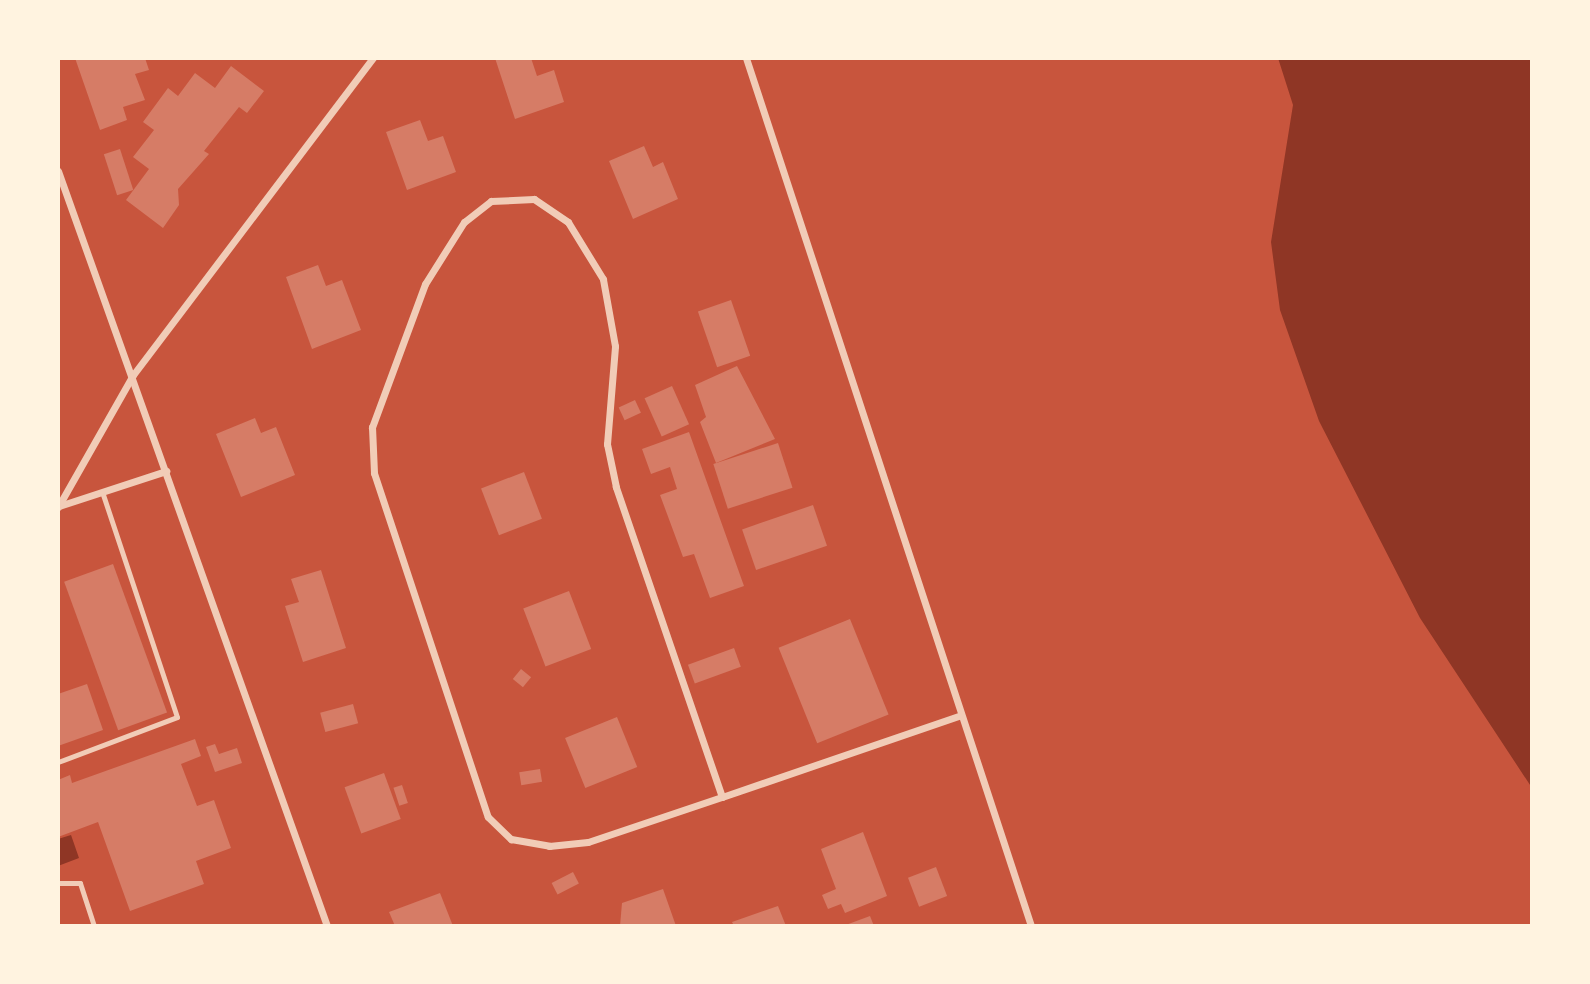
<!DOCTYPE html>
<html>
<head>
<meta charset="utf-8">
<style>
	body { margin:0 }
	#map { position:relative; width:1590px; height:984px; overflow:hidden; background:#c8553d; font-family:"DM Sans",sans-serif }
	div>[style] { position:absolute }
	.water>* { inset:0; background:#8f3625 }
	.building>* { inset:0; background:#d67c66; transform-origin:0 0 }
	.service>* { height:5px; margin:-2.5px; padding:0 2.5px; transform-origin:2.5px; border-radius:2.5px; background:#f1ccb7 }
	.minor>* { height:7px; margin:-3.5px; padding:0 3.5px; transform-origin:3.5px; border-radius:3.5px; background:#f1ccb7 }
	span { translate:-50% -50%; white-space:nowrap; text-align:center; line-height:1.15; -webkit-text-stroke:5px #fff3e0; paint-order:stroke }
	.frame { position:absolute; inset:0; border:60px solid #fff3e0; pointer-events:none }
</style>
</head>
<body>
<div id="map">
	<div class="water">
		<i style="clip-path:polygon(1278px 58px,1532px 58px,1532px 788px,1420px 618px,1319px 421px,1280px 310px,1271px 242px,1293px 105px)"></i>
		<i style="clip-path:polygon(71px 835px,79px 858px,58px 866px,58px 839px)"></i>
	</div>
	<div class="building">
		<i style="clip-path:polygon(75px 58px,145px 58px,149px 70px,135px 74px,145px 100px,123px 107px,127px 120px,100px 130px)"></i>
		<i style="clip-path:polygon(495px 58px,531px 58px,537px 76px,554px 70px,564px 102px,515px 119px)"></i>
		<i style="clip-path:polygon(231px 66px,264px 91px,247px 113px,239px 107px,204px 151px,209px 154px,178px 189px,179px 205px,163px 228px,126px 200px,149px 169px,133px 157px,154px 130px,143px 122px,168px 88px,178px 96px,195px 73px,215px 88px)"></i>
		<i style="clip-path:polygon(420px 120px,428px 141px,443px 136px,456px 172px,407px 190px,386px 132px)"></i>
		<i style="clip-path:polygon(644px 146px,653px 167px,663px 162px,678px 199px,633px 219px,609px 161px)"></i>
		<i style="left:120px;top:149px;width:43px;height:17px;rotate:72deg"></i>
		<i style="clip-path:polygon(318px 265px,326px 286px,342px 280px,361px 330px,312px 349px,286px 277px)"></i>
		<i style="left:731px;top:300px;width:59px;height:35px;rotate:71deg"></i>
		<i style="clip-path:polygon(737px 366px,775px 439px,716px 463px,700px 422px,706px 417px,695px 385px)"></i>
		<i style="left:672px;top:386px;width:42px;height:30px;rotate:66deg"></i>
		<i style="left:635px;top:400px;width:14px;height:18px;rotate:65deg"></i>
		<i style="clip-path:polygon(255px 418px,261px 433px,276px 427px,295px 475px,241px 497px,216px 434px)"></i>
		<i style="clip-path:polygon(689px 432px,744px 586px,710px 598px,694px 554px,683px 557px,660px 495px,677px 489px,670px 467px,651px 474px,642px 449px)"></i>
		<i style="left:778px;top:443px;width:47px;height:68px;rotate:72deg"></i>
		<i style="left:524px;top:472px;width:50px;height:46px;rotate:69deg"></i>
		<i style="left:813px;top:505px;width:43px;height:75px;rotate:71deg"></i>
		<i style="left:113px;top:564px;width:158px;height:52px;rotate:70deg"></i>
		<i style="clip-path:polygon(321px 570px,346px 648px,303px 662px,285px 606px,299px 602px,291px 579px)"></i>
		<i style="left:569px;top:591px;width:62px;height:49px;rotate:69deg"></i>
		<i style="left:850px;top:619px;width:103px;height:77px;rotate:68deg"></i>
		<i style="left:734px;top:648px;width:20px;height:49px;rotate:70deg"></i>
		<i style="left:521px;top:669px;width:13px;height:13px;rotate:39deg"></i>
		<i style="clip-path:polygon(87px 684px,103px 730px,58px 746px,58px 694px)"></i>
		<i style="left:353px;top:704px;width:20px;height:34px;rotate:75deg"></i>
		<i style="left:617px;top:717px;width:54px;height:56px;rotate:68deg"></i>
		<i style="clip-path:polygon(195px 739px,201px 756px,181px 764px,197px 806px,214px 800px,231px 848px,196px 861px,204px 884px,130px 911px,98px 822px,58px 837px,58px 780px,70px 775px,72px 783px)"></i>
		<i style="clip-path:polygon(215px 744px,219px 754px,237px 748px,242px 763px,215px 772px,206px 747px)"></i>
		<i style="left:540px;top:769px;width:13px;height:21px;rotate:81deg"></i>
		<i style="left:384px;top:773px;width:49px;height:42px;rotate:70deg"></i>
		<i style="left:402px;top:785px;width:19px;height:9px;rotate:72deg"></i>
		<i style="clip-path:polygon(863px 832px,887px 896px,845px 913px,841px 904px,828px 909px,822px 895px,836px 889px,821px 849px)"></i>
		<i style="left:936px;top:867px;width:31px;height:30px;rotate:69deg"></i>
		<i style="left:573px;top:872px;width:13px;height:24px;rotate:63deg"></i>
		<i style="clip-path:polygon(663px 889px,676px 926px,620px 926px,622px 903px)"></i>
		<i style="clip-path:polygon(440px 893px,453px 926px,395px 926px,389px 912px)"></i>
		<i style="clip-path:polygon(778px 906px,786px 926px,734px 926px,732px 922px)"></i>
		<i style="clip-path:polygon(870px 916px,874px 926px,843px 926px)"></i>
	</div>
	<div class="service">
		<i style="left:58px;top:762px;width:127px;rotate:-20.7deg"></i>
		<i style="left:177px;top:717px;width:237px;rotate:-108.4deg"></i>
		<i style="left:58px;top:883px;width:22px"></i>
		<i style="left:80px;top:883px;width:45px;rotate:72deg"></i>
	</div>
	<div class="minor">
		<i style="left:746px;top:58px;width:914px;rotate:71.82deg"></i>
		<i style="left:58px;top:171px;width:801px;rotate:70.39deg"></i>
		<i style="left:59px;top:506px;width:113px;rotate:-18.1deg"></i>
		<i style="left:58px;top:507px;width:152px;rotate:-60.4deg"></i>
		<i style="left:133px;top:375px;width:398px;rotate:-52.9deg"></i>
		<i style="left:722px;top:797px;width:328px;rotate:-108.9deg"></i>
		<i style="left:616px;top:487px;width:44px;rotate:-101.8deg"></i>
		<i style="left:607px;top:444px;width:98px;rotate:-85.3deg"></i>
		<i style="left:615px;top:346px;width:68px;rotate:-100.2deg"></i>
		<i style="left:603px;top:279px;width:67px;rotate:-121.6deg"></i>
		<i style="left:568px;top:222px;width:41px;rotate:-145.9deg"></i>
		<i style="left:534px;top:199px;width:43px;rotate:177.3deg"></i>
		<i style="left:491px;top:201px;width:34px;rotate:142deg"></i>
		<i style="left:464px;top:222px;width:73px;rotate:122.2deg"></i>
		<i style="left:425px;top:284px;width:153px;rotate:110.3deg"></i>
		<i style="left:372px;top:427px;width:46px;rotate:87.5deg"></i>
		<i style="left:374px;top:473px;width:362px;rotate:71.7deg"></i>
		<i style="left:488px;top:817px;width:32px;rotate:44deg"></i>
		<i style="left:511px;top:839px;width:39px;rotate:10deg"></i>
		<i style="left:549px;top:846px;width:39px;rotate:-6deg"></i>
		<i style="left:588px;top:842px;width:141px;rotate:-18.6deg"></i>
		<i style="left:722px;top:797px;width:250px;rotate:-18.9deg"></i>
	</div>
	<div class="frame"></div>
</div>
</body>
</html>
